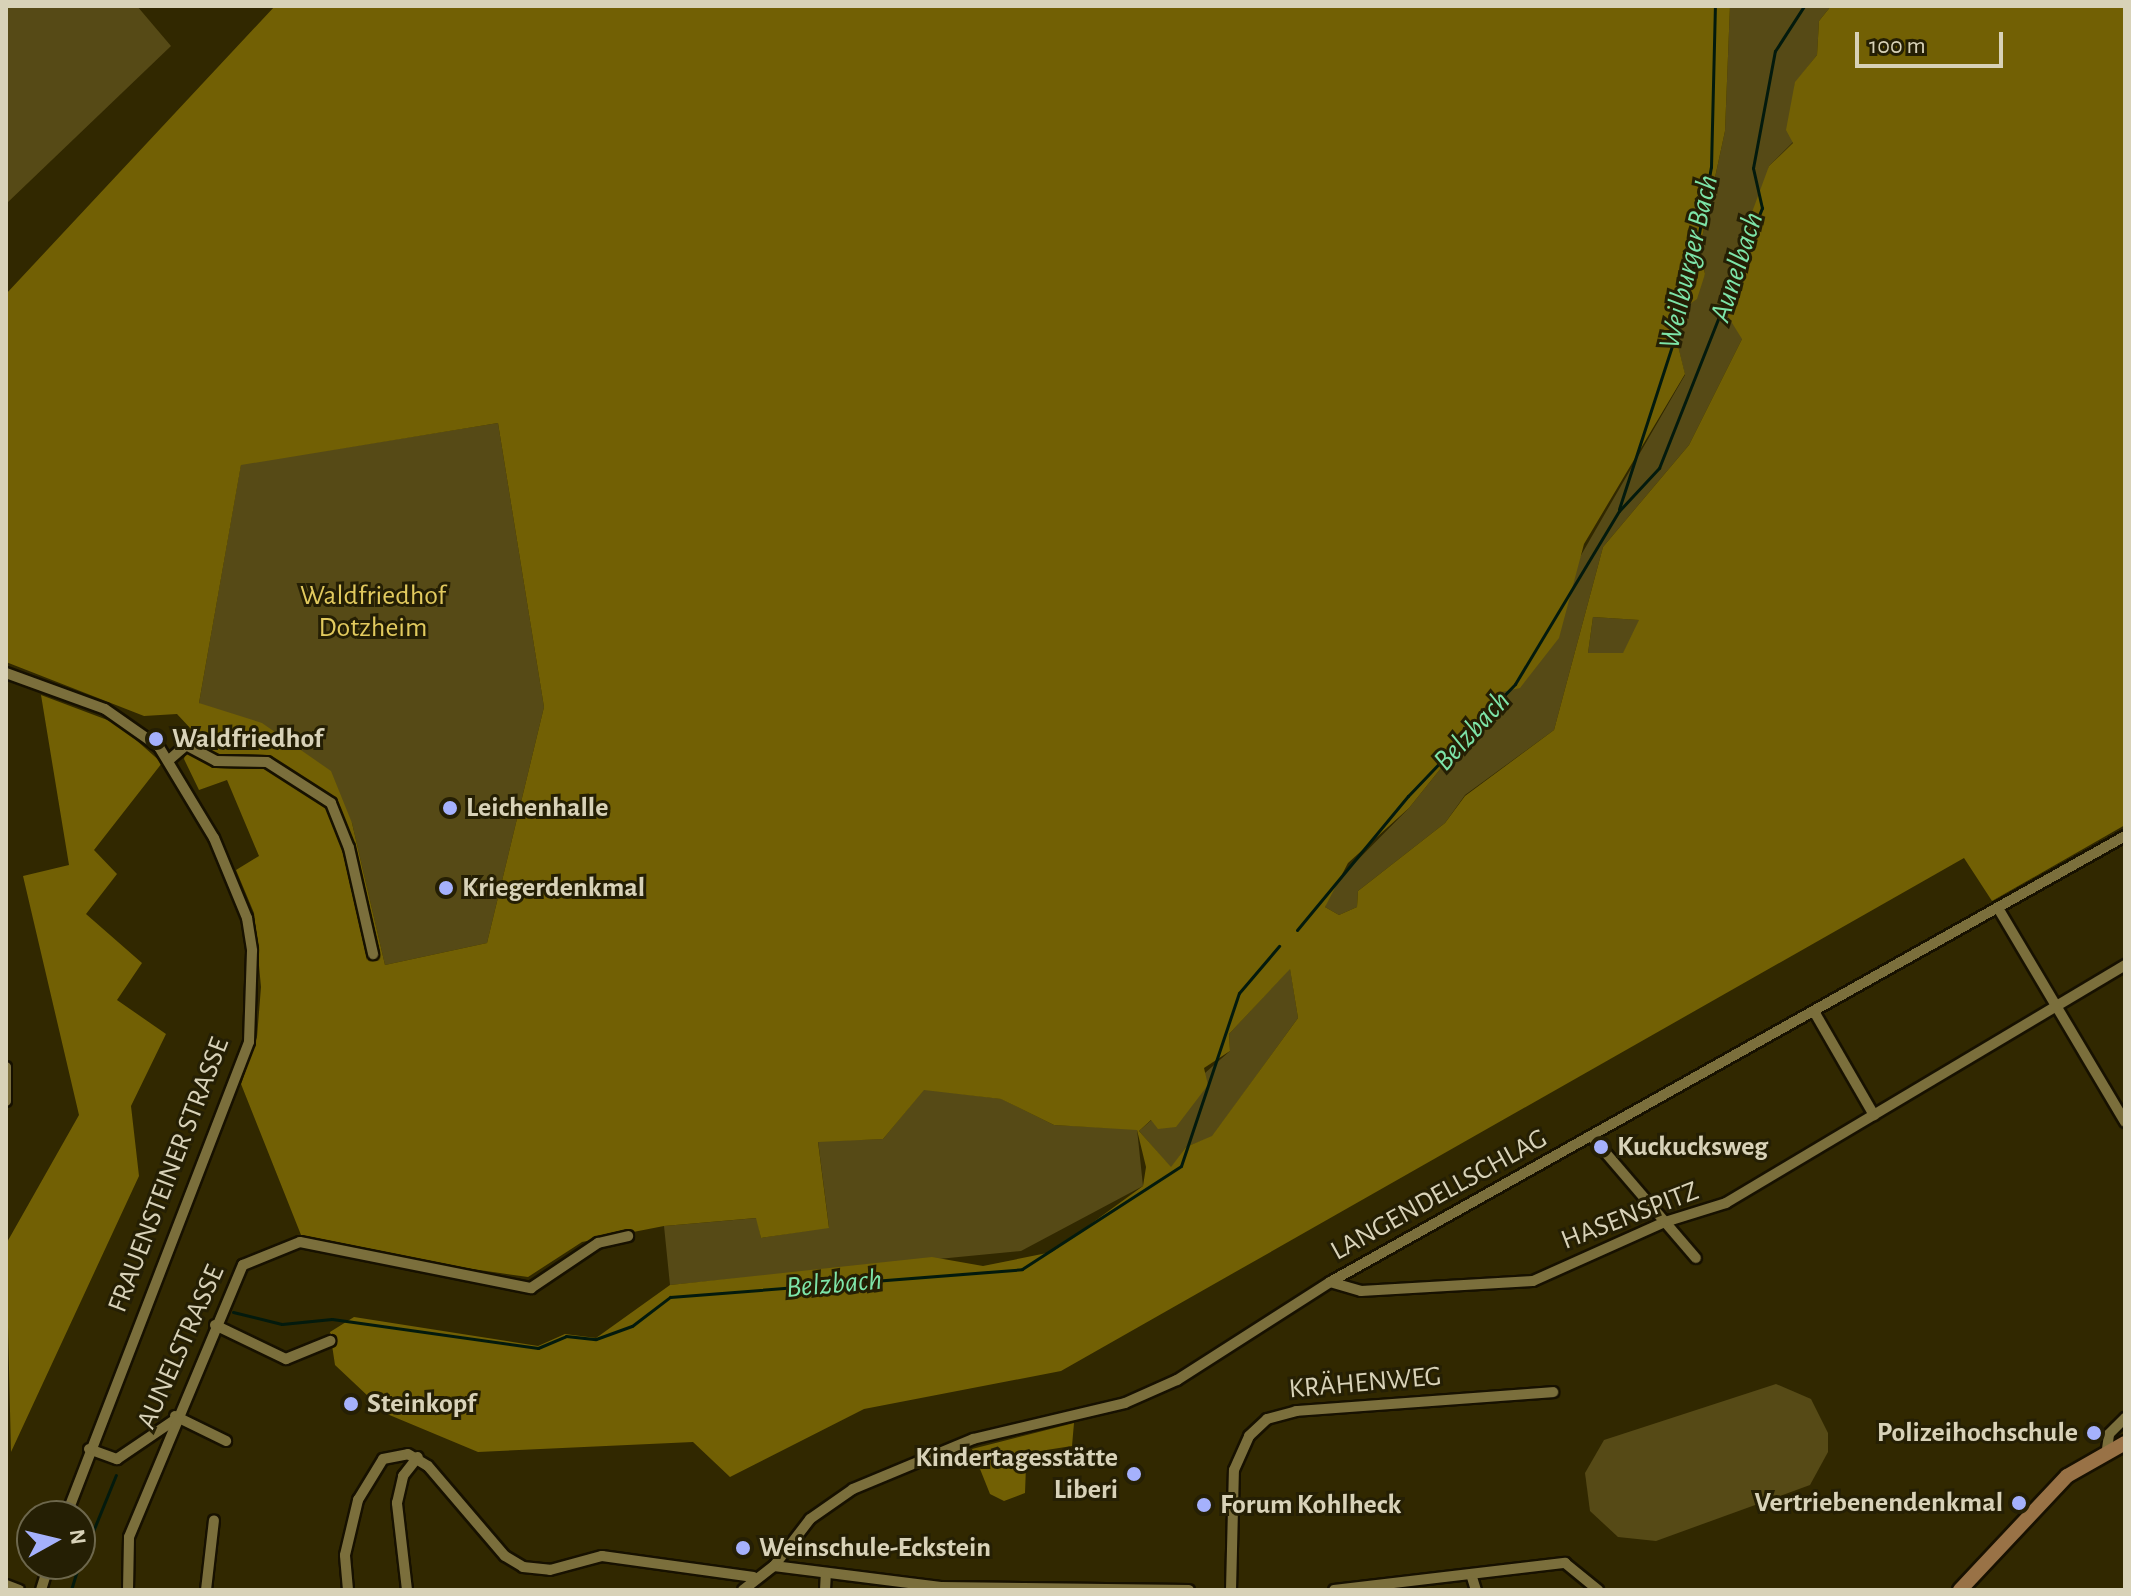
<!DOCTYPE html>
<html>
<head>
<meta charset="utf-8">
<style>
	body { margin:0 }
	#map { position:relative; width:2131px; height:1596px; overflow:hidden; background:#312800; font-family:"Alegreya Sans",sans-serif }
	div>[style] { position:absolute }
	.green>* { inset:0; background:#564a16 }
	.forest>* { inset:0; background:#726004 }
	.stream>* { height:3px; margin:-1.5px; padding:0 1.5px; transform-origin:1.5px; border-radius:1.5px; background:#031a0d }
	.roads { filter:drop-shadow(2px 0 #171100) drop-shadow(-2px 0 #171100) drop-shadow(0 2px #171100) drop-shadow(0 -2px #171100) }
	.street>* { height:10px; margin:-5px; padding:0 5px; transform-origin:5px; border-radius:5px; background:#7b6f3c }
	.secondary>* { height:14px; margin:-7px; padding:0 7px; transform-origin:7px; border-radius:7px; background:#997246 }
	.dots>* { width:22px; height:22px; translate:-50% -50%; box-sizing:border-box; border:4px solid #251f04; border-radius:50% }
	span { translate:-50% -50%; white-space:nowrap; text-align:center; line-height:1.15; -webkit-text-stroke:6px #251f04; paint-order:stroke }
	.park-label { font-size:28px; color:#e2ca5e }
	.poi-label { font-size:28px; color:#d8d2b8; font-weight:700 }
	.left { translate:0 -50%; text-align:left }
	.right { translate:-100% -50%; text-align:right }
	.street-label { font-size:28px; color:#d8d2b8 }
	.water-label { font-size:30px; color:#7de4a8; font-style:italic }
	.frame { position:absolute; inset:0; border:8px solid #d8d2b8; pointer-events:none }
	.north { position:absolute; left:16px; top:1500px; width:80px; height:80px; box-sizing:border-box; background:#251f04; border:2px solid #6d674c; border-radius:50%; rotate:82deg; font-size:22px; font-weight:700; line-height:32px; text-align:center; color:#d8d2b8 }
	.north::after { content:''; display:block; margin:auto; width:28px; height:36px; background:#a5b1fc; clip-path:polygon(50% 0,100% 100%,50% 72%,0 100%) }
	.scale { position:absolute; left:1855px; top:32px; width:148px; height:36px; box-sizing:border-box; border:4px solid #d8d2b8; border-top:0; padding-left:10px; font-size:24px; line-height:28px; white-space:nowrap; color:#d8d2b8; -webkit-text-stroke:6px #251f04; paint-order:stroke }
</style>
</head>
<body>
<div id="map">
	<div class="green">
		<i style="clip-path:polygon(6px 6px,137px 6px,171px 46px,6px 204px)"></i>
		<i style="clip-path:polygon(1730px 6px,1831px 6px,1819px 21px,1817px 55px,1795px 83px,1793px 142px,1769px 166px,1742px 339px,1689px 445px,1603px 547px,1554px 730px,1465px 795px,1445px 823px,1358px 891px,1357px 907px,1339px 915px,1325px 907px,1329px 889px,1409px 808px,1502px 692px,1685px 375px,1671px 317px,1684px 310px,1705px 274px,1700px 247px,1725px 131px)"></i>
		<i style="clip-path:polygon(498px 423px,544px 707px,487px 943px,385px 965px,352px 823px,199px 703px,241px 464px)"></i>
		<i style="clip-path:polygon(1593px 617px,1640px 620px,1623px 654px,1588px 653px)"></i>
		<i style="clip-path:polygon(1290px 968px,1298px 1018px,1212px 1137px,1186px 1147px,1171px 1168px,1139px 1131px,1230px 1051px,1229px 1034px)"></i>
		<i style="clip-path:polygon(924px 1089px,1002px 1099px,1054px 1125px,1137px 1129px,1143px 1186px,1021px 1251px,670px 1285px,664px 1226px,757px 1218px,761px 1238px,829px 1227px,818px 1141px,883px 1139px)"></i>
		<i style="clip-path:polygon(1776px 1384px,1811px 1399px,1828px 1433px,1828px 1452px,1810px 1485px,1656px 1541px,1618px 1537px,1590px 1511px,1585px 1473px,1604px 1440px)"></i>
	</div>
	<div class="forest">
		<i style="clip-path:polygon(evenodd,275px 6px,1730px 6px,1725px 131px,1700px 247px,1705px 274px,1697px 299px,1671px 317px,1685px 374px,1584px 544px,1559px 638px,1520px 688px,1502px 692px,1409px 808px,1348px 863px,1325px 907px,1339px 915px,1357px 907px,1358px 891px,1445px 823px,1465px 796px,1554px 730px,1603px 547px,1689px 445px,1742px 339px,1719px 302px,1769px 166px,1793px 143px,1786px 130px,1795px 82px,1817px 55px,1819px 21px,1831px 6px,2125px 6px,2125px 825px,1992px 901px,1964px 858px,1061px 1371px,864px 1409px,730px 1477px,693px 1442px,478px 1452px,387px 1414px,335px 1365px,330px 1332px,354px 1317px,538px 1346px,565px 1334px,596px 1338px,670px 1285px,932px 1257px,983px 1266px,1052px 1252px,1143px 1186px,1146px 1167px,1137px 1130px,1054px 1125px,1001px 1099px,924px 1090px,883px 1139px,818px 1142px,829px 1228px,761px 1238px,756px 1218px,664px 1226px,582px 1242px,528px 1277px,305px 1245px,241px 1084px,257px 1037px,261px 987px,254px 913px,236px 870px,259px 856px,227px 780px,199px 790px,184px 759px,191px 729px,177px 714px,144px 716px,6px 662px,6px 294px,275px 6px,498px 423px,544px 707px,487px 943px,385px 965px,352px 823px,331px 771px,262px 723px,199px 703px,241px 465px,498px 423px,275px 6px,1593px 617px,1639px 620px,1623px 653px,1588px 653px,1593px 617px,275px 6px,1290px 969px,1298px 1018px,1212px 1136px,1186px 1147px,1171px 1167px,1139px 1131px,1151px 1120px,1158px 1129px,1176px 1127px,1208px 1085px,1204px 1068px,1230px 1051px,1229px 1034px,1290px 969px)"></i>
		<i style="clip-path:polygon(41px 695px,118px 724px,162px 763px,94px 850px,117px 874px,86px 914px,142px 963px,117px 1000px,166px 1034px,131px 1106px,139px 1176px,11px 1452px,6px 1244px,79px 1115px,23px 876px,69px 865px)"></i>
		<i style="clip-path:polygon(1074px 1423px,1072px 1446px,1040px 1451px,1026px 1466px,1025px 1493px,1004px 1501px,990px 1494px,972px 1449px)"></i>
	</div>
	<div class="stream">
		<i style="left:1619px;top:509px;width:220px;rotate:-72deg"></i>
		<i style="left:1687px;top:300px;width:135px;rotate:-79.8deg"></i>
		<i style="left:1711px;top:167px;width:161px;rotate:-88.6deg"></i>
		<i style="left:1297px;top:930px;width:174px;rotate:-50.4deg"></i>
		<i style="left:1408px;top:796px;width:155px;rotate:-46.3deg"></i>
		<i style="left:1515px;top:684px;width:202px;rotate:-59deg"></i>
		<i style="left:1619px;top:511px;width:59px;rotate:-47.1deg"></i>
		<i style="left:1659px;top:468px;width:280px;rotate:-68.4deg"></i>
		<i style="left:1762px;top:208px;width:41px;rotate:-102.7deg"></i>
		<i style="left:1753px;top:168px;width:119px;rotate:-79.4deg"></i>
		<i style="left:1775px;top:51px;width:54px;rotate:-57.2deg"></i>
		<i style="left:233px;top:1312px;width:50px;rotate:13.8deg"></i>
		<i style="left:282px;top:1324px;width:50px;rotate:-5.7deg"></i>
		<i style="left:332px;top:1319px;width:208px;rotate:8deg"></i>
		<i style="left:538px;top:1348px;width:30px;rotate:-23deg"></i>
		<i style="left:566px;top:1336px;width:30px;rotate:6deg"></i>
		<i style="left:596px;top:1339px;width:38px;rotate:-20deg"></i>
		<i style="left:632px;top:1326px;width:48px;rotate:-37.3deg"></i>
		<i style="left:670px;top:1297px;width:353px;rotate:-4.5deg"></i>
		<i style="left:1022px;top:1269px;width:189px;rotate:-32.9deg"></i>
		<i style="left:1181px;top:1166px;width:182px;rotate:-71.5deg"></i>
		<i style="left:1239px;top:993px;width:62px;rotate:-49.6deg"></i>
		<i style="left:80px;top:1563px;width:95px;rotate:-67.8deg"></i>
		<i style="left:71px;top:1590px;width:27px;rotate:-73deg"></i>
	</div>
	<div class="roads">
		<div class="street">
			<i style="left:6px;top:673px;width:105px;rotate:20deg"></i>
			<i style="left:105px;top:709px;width:66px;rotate:35.1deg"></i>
			<i style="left:159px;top:747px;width:106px;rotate:58.9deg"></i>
			<i style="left:214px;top:838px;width:87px;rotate:67.6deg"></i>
			<i style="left:247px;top:918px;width:33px;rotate:81deg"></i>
			<i style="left:252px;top:951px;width:91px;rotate:91.9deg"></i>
			<i style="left:249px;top:1042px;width:508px;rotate:111.11deg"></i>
			<i style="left:169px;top:760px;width:23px;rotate:-41deg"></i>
			<i style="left:186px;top:745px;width:34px;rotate:28deg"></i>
			<i style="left:216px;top:761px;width:51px;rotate:1.1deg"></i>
			<i style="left:267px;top:762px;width:76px;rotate:32.6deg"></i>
			<i style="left:331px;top:803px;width:48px;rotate:68.2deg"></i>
			<i style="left:349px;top:848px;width:109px;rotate:77.2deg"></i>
			<i style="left:1998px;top:908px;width:249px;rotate:59.3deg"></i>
			<i style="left:1815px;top:1013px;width:118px;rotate:60deg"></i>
			<i style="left:6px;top:1067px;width:34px;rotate:90deg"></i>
			<i style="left:1593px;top:1138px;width:158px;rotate:49.4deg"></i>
			<i style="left:1330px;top:1282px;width:32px;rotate:16deg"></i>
			<i style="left:1361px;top:1291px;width:172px;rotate:-3.3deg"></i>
			<i style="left:1533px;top:1281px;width:145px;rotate:-24.1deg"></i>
			<i style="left:1665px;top:1222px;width:64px;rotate:-17.3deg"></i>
			<i style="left:1726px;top:1203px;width:465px;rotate:-30.8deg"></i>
			<i style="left:215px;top:1325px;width:79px;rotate:25.6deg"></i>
			<i style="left:286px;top:1359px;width:48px;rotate:-22.2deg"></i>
			<i style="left:175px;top:1416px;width:57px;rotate:26.1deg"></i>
			<i style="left:89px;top:1449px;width:30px;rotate:20deg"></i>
			<i style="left:117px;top:1459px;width:68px;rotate:-34.2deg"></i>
			<i style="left:2107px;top:1449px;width:15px;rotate:-82deg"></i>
			<i style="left:2109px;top:1434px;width:23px;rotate:-45deg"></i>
			<i style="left:774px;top:1566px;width:168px;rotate:7.2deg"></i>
			<i style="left:941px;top:1587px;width:248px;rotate:0.7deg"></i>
			<i style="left:1471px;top:1574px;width:17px;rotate:73deg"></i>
			<i style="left:6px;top:1585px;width:14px;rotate:21deg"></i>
			<i style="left:41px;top:1590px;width:27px;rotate:-73deg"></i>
			<i style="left:128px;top:1590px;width:53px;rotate:-88.9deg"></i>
			<i style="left:129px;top:1537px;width:295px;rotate:-67.3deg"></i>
			<i style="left:243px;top:1265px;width:61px;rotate:-22deg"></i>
			<i style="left:300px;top:1242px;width:236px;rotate:11.3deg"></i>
			<i style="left:531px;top:1288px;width:81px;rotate:-33.9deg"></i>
			<i style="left:598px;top:1243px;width:31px;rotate:-13deg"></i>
			<i style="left:206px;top:1590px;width:70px;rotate:-83.5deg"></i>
			<i style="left:348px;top:1590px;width:35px;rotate:-95deg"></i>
			<i style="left:345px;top:1555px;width:57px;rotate:-76.7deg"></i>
			<i style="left:358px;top:1500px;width:48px;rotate:-58.6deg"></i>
			<i style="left:383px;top:1459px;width:25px;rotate:-11deg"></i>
			<i style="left:408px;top:1454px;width:23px;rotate:31deg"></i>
			<i style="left:428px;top:1466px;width:118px;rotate:49.5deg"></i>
			<i style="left:505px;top:1556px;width:21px;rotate:31deg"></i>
			<i style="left:523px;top:1567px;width:27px;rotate:6deg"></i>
			<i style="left:550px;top:1570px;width:54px;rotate:-15.1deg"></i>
			<i style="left:602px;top:1556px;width:153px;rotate:7.9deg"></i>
			<i style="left:407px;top:1590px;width:88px;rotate:-96.6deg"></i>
			<i style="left:397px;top:1503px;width:28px;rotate:-77deg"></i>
			<i style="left:403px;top:1476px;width:24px;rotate:-52deg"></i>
			<i style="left:743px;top:1590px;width:39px;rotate:-38deg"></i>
			<i style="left:774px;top:1566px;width:59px;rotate:-52.5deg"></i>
			<i style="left:810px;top:1519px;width:52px;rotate:-34.9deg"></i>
			<i style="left:853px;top:1489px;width:130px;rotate:-22.6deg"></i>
			<i style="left:973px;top:1439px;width:156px;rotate:-13.3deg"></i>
			<i style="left:1125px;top:1403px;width:57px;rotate:-23.9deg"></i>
			<i style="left:1177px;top:1380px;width:182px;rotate:-32.6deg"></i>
			<i style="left:1330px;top:1282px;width:912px;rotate:-29.29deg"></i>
			<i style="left:825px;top:1590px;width:17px;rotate:-87deg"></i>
			<i style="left:1231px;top:1590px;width:120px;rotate:-88.6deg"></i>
			<i style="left:1234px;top:1470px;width:37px;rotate:-66deg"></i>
			<i style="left:1249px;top:1436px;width:25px;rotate:-43deg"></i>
			<i style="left:1267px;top:1419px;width:30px;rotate:-15deg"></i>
			<i style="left:1296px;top:1411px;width:258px;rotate:-4.2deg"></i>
			<i style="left:1334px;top:1590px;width:233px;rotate:-6.7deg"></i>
			<i style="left:1565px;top:1563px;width:43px;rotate:39.3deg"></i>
		</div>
		<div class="secondary">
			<i style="left:1960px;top:1590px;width:156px;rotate:-46.8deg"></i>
			<i style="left:2067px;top:1476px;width:67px;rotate:-29.6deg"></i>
		</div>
	</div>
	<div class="dots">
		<i style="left:156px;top:739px;background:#a5b1fc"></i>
		<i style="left:450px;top:808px;background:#a5b1fc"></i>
		<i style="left:446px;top:888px;background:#a5b1fc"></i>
		<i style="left:1601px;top:1147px;background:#a5b1fc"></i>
		<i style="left:351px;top:1404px;background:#a5b1fc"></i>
		<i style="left:2094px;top:1433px;background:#a5b1fc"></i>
		<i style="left:1134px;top:1474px;background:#a5b1fc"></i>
		<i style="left:2019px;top:1503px;background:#a5b1fc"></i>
		<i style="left:1204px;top:1505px;background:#a5b1fc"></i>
		<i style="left:743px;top:1548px;background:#a5b1fc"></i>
	</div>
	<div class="park-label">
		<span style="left:373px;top:612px">Waldfriedhof<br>Dotzheim</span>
	</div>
	<div class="poi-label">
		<span class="left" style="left:172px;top:739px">Waldfriedhof</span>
		<span class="left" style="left:466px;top:808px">Leichenhalle</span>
		<span class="left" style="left:462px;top:888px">Kriegerdenkmal</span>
		<span class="left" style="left:1617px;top:1147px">Kuckucksweg</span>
		<span class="left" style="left:367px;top:1404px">Steinkopf</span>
		<span class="right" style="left:2078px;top:1433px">Polizeihochschule</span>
		<span class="right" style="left:1118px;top:1474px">Kindertagesstätte<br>Liberi</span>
		<span class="right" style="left:2003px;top:1503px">Vertriebenendenkmal</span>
		<span class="left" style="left:1220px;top:1505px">Forum Kohlheck</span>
		<span class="left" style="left:759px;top:1548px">Weinschule-Eckstein</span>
	</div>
	<div class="street-label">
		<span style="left:169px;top:1175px;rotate:-69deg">FRAUENSTEINER STRASSE</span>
		<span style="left:1439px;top:1195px;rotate:-29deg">LANGENDELLSCHLAG</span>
		<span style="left:1630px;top:1216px;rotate:-21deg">HASENSPITZ</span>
		<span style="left:181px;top:1347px;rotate:-66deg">AUNELSTRASSE</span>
		<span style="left:1365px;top:1383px;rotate:-5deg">KRÄHENWEG</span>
	</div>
	<div class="water-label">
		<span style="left:1689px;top:262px;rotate:-77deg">Weilburger Bach</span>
		<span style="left:1737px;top:267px;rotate:-72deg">Aunelbach</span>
		<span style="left:1472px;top:731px;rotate:-47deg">Belzbach</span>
		<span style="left:834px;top:1284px;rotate:-5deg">Belzbach</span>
	</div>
	<div class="frame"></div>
	<div class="north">N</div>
	<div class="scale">100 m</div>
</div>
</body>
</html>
